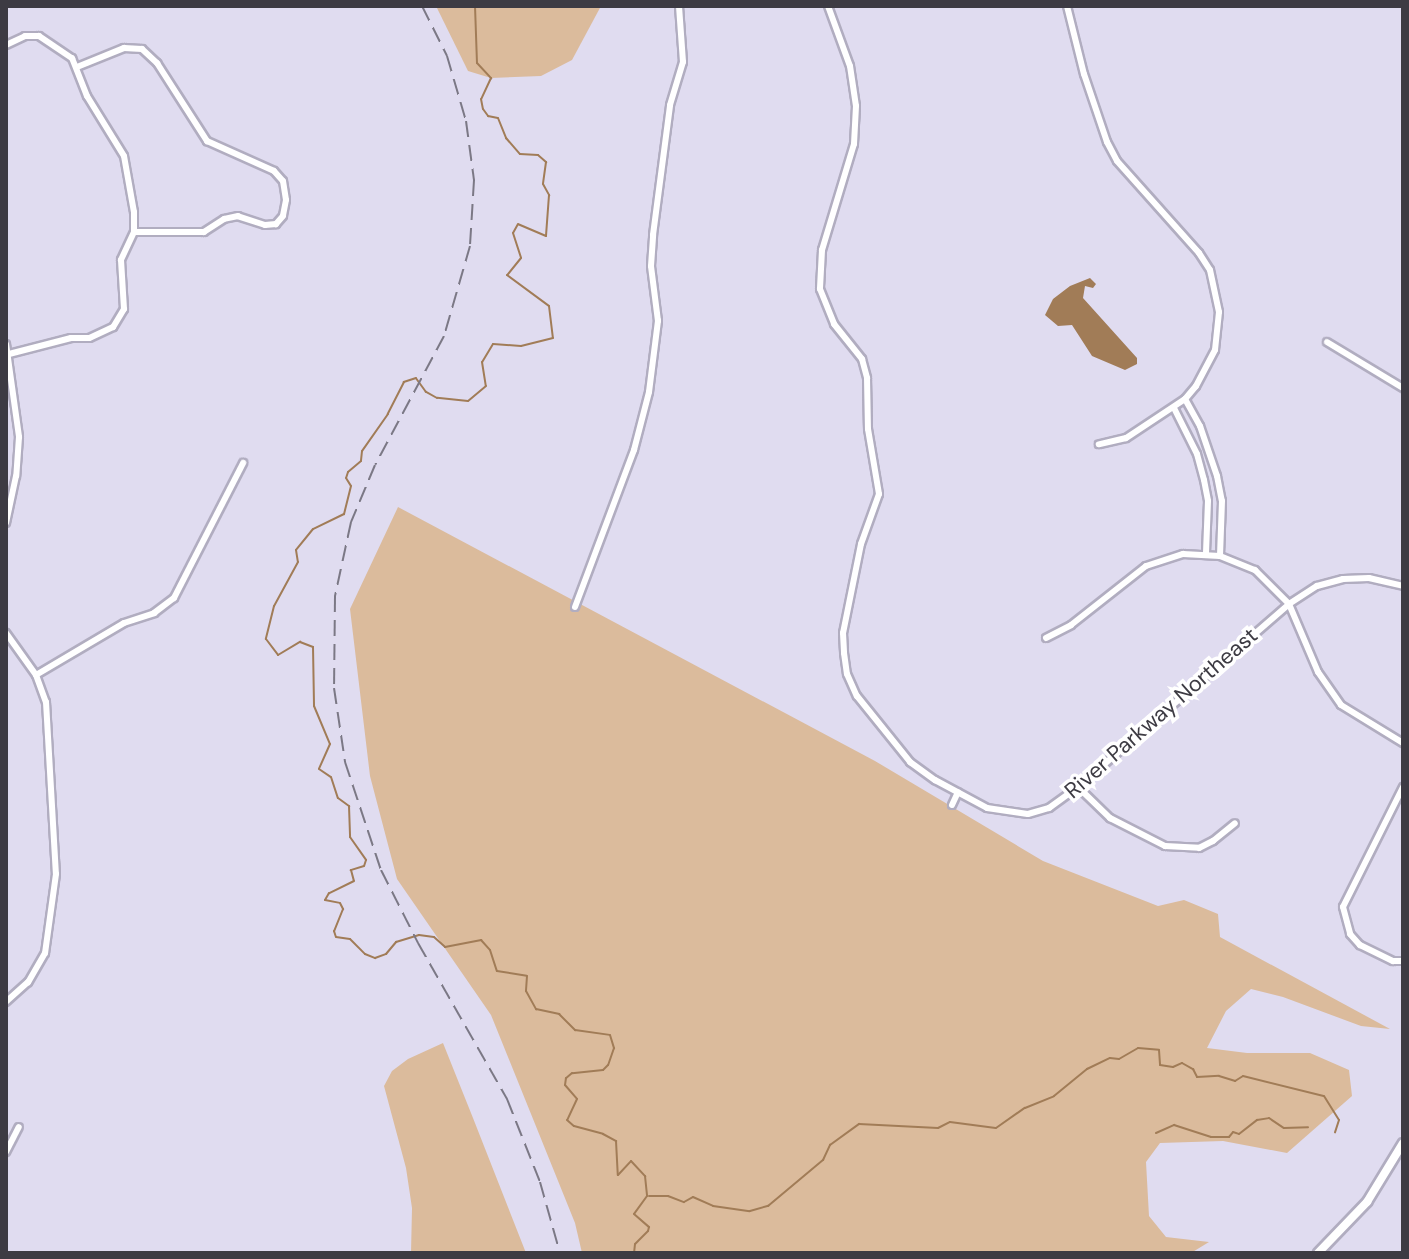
<!DOCTYPE html>
<html>
<head>
<meta charset="utf-8">
<style>
	body { margin:0 }
	#map { position:relative; width:1409px; height:1259px; overflow:hidden; background:#e0dcf0; font-family:"DM Sans",sans-serif }
	div>[style] { position:absolute }
	.green>* { inset:0; background:#dbbb9c }
	.water>* { inset:0; background:#a17c57 }
	.stream>* { height:2px; margin:-1px; padding:0 1px; transform-origin:1px; border-radius:1px; background:#a17c57 }
	.roads { filter:drop-shadow(2px 0 #b1adc0) drop-shadow(-2px 0 #b1adc0) drop-shadow(0 2px #b1adc0) drop-shadow(0 -2px #b1adc0) }
	.minor>* { height:6px; margin:-3px; padding:0 3px; transform-origin:3px; border-radius:3px; background:#fff }
	.tertiary>* { height:8px; margin:-4px; padding:0 4px; transform-origin:4px; border-radius:4px; background:#fff }
	.rail>* { height:2px; margin-top:-1px; transform-origin:0; background:repeating-linear-gradient(90deg,#7b7885 0 16px,transparent 0 24px) }
	span { translate:-50% -50%; white-space:nowrap; text-align:center; line-height:1.15; -webkit-text-stroke:7px #fff; paint-order:stroke }
	.street-label { font-size:22px; color:#3d3b43 }
	.frame { position:absolute; inset:0; border:8px solid #3d3b43; pointer-events:none }
</style>
</head>
<body>
<div id="map">
	<div class="green">
		<i style="clip-path:polygon(436px 6px,601px 6px,572px 60px,541px 76px,491px 78px,468px 71px)"></i>
		<i style="clip-path:polygon(398px 507px,875px 761px,1043px 861px,1158px 906px,1184px 900px,1218px 914px,1220px 937px,1390px 1029px,1361px 1026px,1283px 997px,1251px 989px,1226px 1011px,1207px 1048px,1247px 1053px,1310px 1053px,1349px 1070px,1352px 1096px,1287px 1153px,1223px 1141px,1160px 1143px,1146px 1162px,1149px 1216px,1166px 1237px,1209px 1242px,1191px 1253px,582px 1253px,575px 1223px,491px 1015px,397px 879px,370px 776px,350px 609px)"></i>
		<i style="clip-path:polygon(443px 1043px,473px 1118px,526px 1253px,411px 1253px,412px 1208px,406px 1168px,384px 1086px,392px 1071px,408px 1059px)"></i>
	</div>
	<div class="water">
		<i style="clip-path:polygon(1090px 278px,1096px 284px,1093px 288px,1085px 286px,1083px 298px,1137px 358px,1137px 364px,1125px 370px,1092px 356px,1072px 325px,1058px 326px,1045px 315px,1053px 299px,1070px 286px)"></i>
	</div>
	<div class="stream">
		<i style="left:475px;top:6px;width:57px;rotate:88deg"></i>
		<i style="left:477px;top:63px;width:21px;rotate:47deg"></i>
		<i style="left:491px;top:78px;width:23px;rotate:115deg"></i>
		<i style="left:481px;top:99px;width:10px;rotate:79deg"></i>
		<i style="left:483px;top:109px;width:9px;rotate:54deg"></i>
		<i style="left:488px;top:116px;width:10px;rotate:11deg"></i>
		<i style="left:498px;top:118px;width:22px;rotate:68deg"></i>
		<i style="left:506px;top:138px;width:21px;rotate:49deg"></i>
		<i style="left:520px;top:154px;width:18px;rotate:3deg"></i>
		<i style="left:538px;top:155px;width:11px;rotate:41deg"></i>
		<i style="left:546px;top:162px;width:22px;rotate:98deg"></i>
		<i style="left:543px;top:184px;width:13px;rotate:61deg"></i>
		<i style="left:549px;top:195px;width:41px;rotate:94.2deg"></i>
		<i style="left:546px;top:236px;width:30px;rotate:-157deg"></i>
		<i style="left:518px;top:224px;width:10px;rotate:119deg"></i>
		<i style="left:513px;top:233px;width:26px;rotate:72deg"></i>
		<i style="left:521px;top:258px;width:22px;rotate:129deg"></i>
		<i style="left:507px;top:275px;width:52px;rotate:36.4deg"></i>
		<i style="left:549px;top:306px;width:32px;rotate:83deg"></i>
		<i style="left:553px;top:338px;width:33px;rotate:166deg"></i>
		<i style="left:521px;top:346px;width:28px;rotate:-176deg"></i>
		<i style="left:493px;top:344px;width:21px;rotate:121deg"></i>
		<i style="left:482px;top:362px;width:24px;rotate:81deg"></i>
		<i style="left:486px;top:386px;width:23px;rotate:140deg"></i>
		<i style="left:468px;top:401px;width:31px;rotate:-174deg"></i>
		<i style="left:437px;top:398px;width:13px;rotate:-151deg"></i>
		<i style="left:426px;top:392px;width:17px;rotate:-126deg"></i>
		<i style="left:416px;top:378px;width:13px;rotate:162deg"></i>
		<i style="left:404px;top:382px;width:36px;rotate:117deg"></i>
		<i style="left:388px;top:414px;width:45px;rotate:125.1deg"></i>
		<i style="left:362px;top:451px;width:10px;rotate:96deg"></i>
		<i style="left:361px;top:461px;width:17px;rotate:140deg"></i>
		<i style="left:348px;top:472px;width:6px;rotate:108deg"></i>
		<i style="left:346px;top:478px;width:9px;rotate:58deg"></i>
		<i style="left:351px;top:486px;width:29px;rotate:104deg"></i>
		<i style="left:344px;top:514px;width:34px;rotate:154deg"></i>
		<i style="left:313px;top:529px;width:27px;rotate:129deg"></i>
		<i style="left:296px;top:550px;width:12px;rotate:81deg"></i>
		<i style="left:298px;top:562px;width:50px;rotate:118.6deg"></i>
		<i style="left:274px;top:606px;width:34px;rotate:104deg"></i>
		<i style="left:266px;top:639px;width:20px;rotate:53deg"></i>
		<i style="left:278px;top:655px;width:26px;rotate:-31deg"></i>
		<i style="left:300px;top:642px;width:14px;rotate:21deg"></i>
		<i style="left:313px;top:647px;width:59px;rotate:89deg"></i>
		<i style="left:314px;top:706px;width:41px;rotate:67.2deg"></i>
		<i style="left:330px;top:744px;width:27px;rotate:114deg"></i>
		<i style="left:319px;top:769px;width:14px;rotate:34deg"></i>
		<i style="left:331px;top:777px;width:22px;rotate:72deg"></i>
		<i style="left:338px;top:798px;width:14px;rotate:36deg"></i>
		<i style="left:349px;top:806px;width:31px;rotate:88deg"></i>
		<i style="left:350px;top:837px;width:28px;rotate:55deg"></i>
		<i style="left:366px;top:860px;width:6px;rotate:108deg"></i>
		<i style="left:364px;top:866px;width:14px;rotate:163deg"></i>
		<i style="left:351px;top:870px;width:11px;rotate:75deg"></i>
		<i style="left:354px;top:881px;width:28px;rotate:154deg"></i>
		<i style="left:329px;top:893px;width:8px;rotate:120deg"></i>
		<i style="left:325px;top:900px;width:15px;rotate:11deg"></i>
		<i style="left:340px;top:903px;width:7px;rotate:63deg"></i>
		<i style="left:343px;top:909px;width:24px;rotate:112deg"></i>
		<i style="left:334px;top:931px;width:6px;rotate:72deg"></i>
		<i style="left:336px;top:937px;width:14px;rotate:8deg"></i>
		<i style="left:350px;top:939px;width:21px;rotate:45deg"></i>
		<i style="left:365px;top:954px;width:11px;rotate:22deg"></i>
		<i style="left:375px;top:958px;width:12px;rotate:-20deg"></i>
		<i style="left:386px;top:954px;width:16px;rotate:-50deg"></i>
		<i style="left:396px;top:942px;width:24px;rotate:-17deg"></i>
		<i style="left:419px;top:935px;width:15px;rotate:8deg"></i>
		<i style="left:434px;top:937px;width:15px;rotate:42deg"></i>
		<i style="left:445px;top:947px;width:37px;rotate:-11deg"></i>
		<i style="left:481px;top:940px;width:13px;rotate:48deg"></i>
		<i style="left:490px;top:950px;width:22px;rotate:72deg"></i>
		<i style="left:497px;top:971px;width:30px;rotate:9deg"></i>
		<i style="left:527px;top:976px;width:15px;rotate:94deg"></i>
		<i style="left:526px;top:991px;width:21px;rotate:61deg"></i>
		<i style="left:536px;top:1009px;width:24px;rotate:12deg"></i>
		<i style="left:559px;top:1014px;width:23px;rotate:45deg"></i>
		<i style="left:575px;top:1030px;width:35px;rotate:8deg"></i>
		<i style="left:610px;top:1035px;width:14px;rotate:73deg"></i>
		<i style="left:614px;top:1048px;width:18px;rotate:109deg"></i>
		<i style="left:608px;top:1065px;width:7px;rotate:135deg"></i>
		<i style="left:603px;top:1070px;width:31px;rotate:174deg"></i>
		<i style="left:572px;top:1073px;width:8px;rotate:140deg"></i>
		<i style="left:566px;top:1078px;width:7px;rotate:98deg"></i>
		<i style="left:565px;top:1085px;width:18px;rotate:49deg"></i>
		<i style="left:577px;top:1099px;width:23px;rotate:115deg"></i>
		<i style="left:567px;top:1120px;width:9px;rotate:41deg"></i>
		<i style="left:574px;top:1126px;width:30px;rotate:15deg"></i>
		<i style="left:603px;top:1134px;width:15px;rotate:28deg"></i>
		<i style="left:616px;top:1141px;width:34px;rotate:87deg"></i>
		<i style="left:618px;top:1175px;width:19px;rotate:-47deg"></i>
		<i style="left:631px;top:1161px;width:21px;rotate:47deg"></i>
		<i style="left:645px;top:1176px;width:20px;rotate:84deg"></i>
		<i style="left:647px;top:1196px;width:22px;rotate:126deg"></i>
		<i style="left:634px;top:1214px;width:20px;rotate:41deg"></i>
		<i style="left:649px;top:1227px;width:4px;rotate:104deg"></i>
		<i style="left:648px;top:1231px;width:18px;rotate:135deg"></i>
		<i style="left:635px;top:1244px;width:9px;rotate:96deg"></i>
		<i style="left:1156px;top:1133px;width:20px;rotate:-24deg"></i>
		<i style="left:1174px;top:1125px;width:39px;rotate:18deg"></i>
		<i style="left:1211px;top:1137px;width:18px"></i>
		<i style="left:1229px;top:1137px;width:6px;rotate:-51deg"></i>
		<i style="left:1233px;top:1132px;width:6px;rotate:18deg"></i>
		<i style="left:1239px;top:1134px;width:23px;rotate:-38deg"></i>
		<i style="left:1257px;top:1120px;width:12px;rotate:-9deg"></i>
		<i style="left:1269px;top:1118px;width:18px;rotate:34deg"></i>
		<i style="left:1284px;top:1128px;width:24px;rotate:-2deg"></i>
		<i style="left:649px;top:1196px;width:19px"></i>
		<i style="left:668px;top:1196px;width:17px;rotate:21deg"></i>
		<i style="left:684px;top:1202px;width:10px;rotate:-29deg"></i>
		<i style="left:693px;top:1197px;width:22px;rotate:24deg"></i>
		<i style="left:713px;top:1206px;width:37px;rotate:8deg"></i>
		<i style="left:750px;top:1211px;width:19px;rotate:-16deg"></i>
		<i style="left:768px;top:1206px;width:72px;rotate:-39.9deg"></i>
		<i style="left:823px;top:1160px;width:17px;rotate:-65deg"></i>
		<i style="left:830px;top:1145px;width:36px;rotate:-36deg"></i>
		<i style="left:859px;top:1124px;width:79px;rotate:2.9deg"></i>
		<i style="left:938px;top:1128px;width:13px;rotate:-27deg"></i>
		<i style="left:950px;top:1122px;width:46px;rotate:7.4deg"></i>
		<i style="left:996px;top:1128px;width:35px;rotate:-35deg"></i>
		<i style="left:1025px;top:1108px;width:31px;rotate:-22deg"></i>
		<i style="left:1054px;top:1096px;width:43px;rotate:-39.3deg"></i>
		<i style="left:1087px;top:1069px;width:25px;rotate:-26deg"></i>
		<i style="left:1110px;top:1058px;width:9px;rotate:6deg"></i>
		<i style="left:1119px;top:1059px;width:22px;rotate:-30deg"></i>
		<i style="left:1138px;top:1048px;width:21px;rotate:5deg"></i>
		<i style="left:1159px;top:1050px;width:15px;rotate:86deg"></i>
		<i style="left:1160px;top:1065px;width:13px;rotate:9deg"></i>
		<i style="left:1173px;top:1067px;width:10px;rotate:-24deg"></i>
		<i style="left:1182px;top:1063px;width:13px;rotate:29deg"></i>
		<i style="left:1193px;top:1069px;width:9px;rotate:63deg"></i>
		<i style="left:1197px;top:1077px;width:22px;rotate:-3deg"></i>
		<i style="left:1219px;top:1076px;width:17px;rotate:17deg"></i>
		<i style="left:1235px;top:1081px;width:9px;rotate:-32deg"></i>
		<i style="left:1243px;top:1076px;width:83px;rotate:13.9deg"></i>
		<i style="left:1324px;top:1096px;width:28px;rotate:58deg"></i>
		<i style="left:1339px;top:1120px;width:13px;rotate:108deg"></i>
	</div>
	<div class="roads">
		<div class="minor">
			<i style="left:828px;top:6px;width:64px;rotate:69.9deg"></i>
			<i style="left:850px;top:66px;width:40px;rotate:81.5deg"></i>
			<i style="left:856px;top:106px;width:38px;rotate:93deg"></i>
			<i style="left:854px;top:144px;width:111px;rotate:106.8deg"></i>
			<i style="left:822px;top:250px;width:39px;rotate:93deg"></i>
			<i style="left:820px;top:289px;width:38px;rotate:68deg"></i>
			<i style="left:834px;top:324px;width:45px;rotate:51.3deg"></i>
			<i style="left:862px;top:359px;width:20px;rotate:75deg"></i>
			<i style="left:867px;top:378px;width:51px;rotate:88.9deg"></i>
			<i style="left:868px;top:429px;width:66px;rotate:80.4deg"></i>
			<i style="left:879px;top:494px;width:53px;rotate:109.8deg"></i>
			<i style="left:861px;top:544px;width:91px;rotate:101.4deg"></i>
			<i style="left:843px;top:633px;width:20px;rotate:87deg"></i>
			<i style="left:844px;top:653px;width:21px;rotate:82deg"></i>
			<i style="left:847px;top:674px;width:24px;rotate:66deg"></i>
			<i style="left:857px;top:696px;width:85px;rotate:51.2deg"></i>
			<i style="left:910px;top:762px;width:31px;rotate:36deg"></i>
			<i style="left:935px;top:780px;width:59px;rotate:28.3deg"></i>
			<i style="left:987px;top:808px;width:41px;rotate:8.3deg"></i>
			<i style="left:1028px;top:814px;width:22px;rotate:-16deg"></i>
			<i style="left:1049px;top:808px;width:36px;rotate:-36deg"></i>
			<i style="left:1078px;top:787px;width:279px;rotate:-40.9deg"></i>
			<i style="left:1289px;top:604px;width:33px;rotate:-33deg"></i>
			<i style="left:1317px;top:586px;width:27px;rotate:-15deg"></i>
			<i style="left:1343px;top:579px;width:26px;rotate:-2deg"></i>
			<i style="left:1369px;top:578px;width:35px;rotate:13deg"></i>
			<i style="left:1067px;top:6px;width:70px;rotate:76deg"></i>
			<i style="left:1084px;top:74px;width:72px;rotate:71.3deg"></i>
			<i style="left:1107px;top:142px;width:21px;rotate:62deg"></i>
			<i style="left:1117px;top:161px;width:123px;rotate:48.3deg"></i>
			<i style="left:1199px;top:253px;width:20px;rotate:57deg"></i>
			<i style="left:1210px;top:270px;width:43px;rotate:77.9deg"></i>
			<i style="left:1219px;top:312px;width:38px;rotate:96deg"></i>
			<i style="left:1215px;top:350px;width:41px;rotate:117.8deg"></i>
			<i style="left:1196px;top:386px;width:17px;rotate:130deg"></i>
			<i style="left:1185px;top:399px;width:71px;rotate:146.5deg"></i>
			<i style="left:1126px;top:438px;width:28px;rotate:167deg"></i>
			<i style="left:6px;top:45px;width:21px;rotate:-25deg"></i>
			<i style="left:25px;top:36px;width:14px"></i>
			<i style="left:39px;top:36px;width:40px;rotate:34deg"></i>
			<i style="left:72px;top:58px;width:41px;rotate:68.5deg"></i>
			<i style="left:87px;top:96px;width:70px;rotate:58.3deg"></i>
			<i style="left:124px;top:156px;width:57px;rotate:79.9deg"></i>
			<i style="left:134px;top:212px;width:20px;rotate:90deg"></i>
			<i style="left:134px;top:232px;width:31px;rotate:115deg"></i>
			<i style="left:121px;top:260px;width:49px;rotate:86.5deg"></i>
			<i style="left:124px;top:309px;width:21px;rotate:121deg"></i>
			<i style="left:113px;top:327px;width:26px;rotate:155deg"></i>
			<i style="left:89px;top:338px;width:18px;rotate:180deg"></i>
			<i style="left:71px;top:338px;width:64px;rotate:165.5deg"></i>
			<i style="left:77px;top:67px;width:51px;rotate:-22deg"></i>
			<i style="left:124px;top:48px;width:18px;rotate:3deg"></i>
			<i style="left:142px;top:49px;width:21px;rotate:43deg"></i>
			<i style="left:157px;top:63px;width:93px;rotate:57.3deg"></i>
			<i style="left:207px;top:141px;width:73px;rotate:24.1deg"></i>
			<i style="left:274px;top:171px;width:13px;rotate:48deg"></i>
			<i style="left:283px;top:181px;width:19px;rotate:81deg"></i>
			<i style="left:286px;top:200px;width:16px;rotate:101deg"></i>
			<i style="left:283px;top:216px;width:11px;rotate:131deg"></i>
			<i style="left:276px;top:224px;width:11px;rotate:175deg"></i>
			<i style="left:265px;top:225px;width:28px;rotate:-162deg"></i>
			<i style="left:238px;top:216px;width:14px;rotate:168deg"></i>
			<i style="left:224px;top:219px;width:24px;rotate:147deg"></i>
			<i style="left:204px;top:232px;width:70px;rotate:180deg"></i>
			<i style="left:1327px;top:342px;width:89px;rotate:31.2deg"></i>
			<i style="left:6px;top:344px;width:94px;rotate:82deg"></i>
			<i style="left:19px;top:437px;width:39px;rotate:94deg"></i>
			<i style="left:16px;top:476px;width:48px;rotate:102deg"></i>
			<i style="left:1185px;top:399px;width:31px;rotate:61deg"></i>
			<i style="left:1200px;top:426px;width:53px;rotate:71.2deg"></i>
			<i style="left:1217px;top:476px;width:25px;rotate:79deg"></i>
			<i style="left:1222px;top:501px;width:55px;rotate:92.1deg"></i>
			<i style="left:1174px;top:408px;width:51px;rotate:63.4deg"></i>
			<i style="left:1197px;top:454px;width:27px;rotate:75deg"></i>
			<i style="left:1204px;top:480px;width:21px;rotate:79deg"></i>
			<i style="left:1208px;top:501px;width:53px;rotate:92.2deg"></i>
			<i style="left:575px;top:607px;width:168px;rotate:-69.4deg"></i>
			<i style="left:634px;top:450px;width:60px;rotate:-75.5deg"></i>
			<i style="left:649px;top:392px;width:72px;rotate:-82.8deg"></i>
			<i style="left:658px;top:321px;width:55px;rotate:-97.3deg"></i>
			<i style="left:651px;top:266px;width:31px;rotate:-86deg"></i>
			<i style="left:653px;top:235px;width:131px;rotate:-82.5deg"></i>
			<i style="left:670px;top:105px;width:45px;rotate:-73.2deg"></i>
			<i style="left:683px;top:62px;width:56px;rotate:-94.1deg"></i>
			<i style="left:6px;top:633px;width:52px;rotate:54.5deg"></i>
			<i style="left:36px;top:675px;width:29px;rotate:70deg"></i>
			<i style="left:46px;top:702px;width:172px;rotate:86.7deg"></i>
			<i style="left:56px;top:874px;width:80px;rotate:97.9deg"></i>
			<i style="left:45px;top:953px;width:34px;rotate:120deg"></i>
			<i style="left:28px;top:982px;width:30px;rotate:138deg"></i>
			<i style="left:1046px;top:638px;width:28px;rotate:-27deg"></i>
			<i style="left:1071px;top:625px;width:95px;rotate:-38.2deg"></i>
			<i style="left:1146px;top:566px;width:39px;rotate:-18deg"></i>
			<i style="left:1183px;top:554px;width:37px;rotate:3deg"></i>
			<i style="left:1220px;top:556px;width:38px;rotate:22deg"></i>
			<i style="left:1255px;top:570px;width:48px;rotate:45deg"></i>
			<i style="left:1289px;top:604px;width:74px;rotate:66.9deg"></i>
			<i style="left:1318px;top:672px;width:40px;rotate:55.1deg"></i>
			<i style="left:1341px;top:705px;width:73px;rotate:31.5deg"></i>
			<i style="left:36px;top:675px;width:102px;rotate:-30.6deg"></i>
			<i style="left:124px;top:623px;width:32px;rotate:-18deg"></i>
			<i style="left:154px;top:613px;width:25px;rotate:-37deg"></i>
			<i style="left:174px;top:598px;width:152px;rotate:-62.9deg"></i>
			<i style="left:1078px;top:787px;width:45px;rotate:44.1deg"></i>
			<i style="left:1110px;top:818px;width:62px;rotate:27deg"></i>
			<i style="left:1165px;top:846px;width:34px;rotate:3deg"></i>
			<i style="left:1199px;top:848px;width:16px;rotate:-27deg"></i>
			<i style="left:1213px;top:841px;width:28px;rotate:-39deg"></i>
			<i style="left:1403px;top:787px;width:134px;rotate:116.6deg"></i>
			<i style="left:1343px;top:907px;width:28px;rotate:75deg"></i>
			<i style="left:1350px;top:934px;width:15px;rotate:48deg"></i>
			<i style="left:1360px;top:945px;width:37px;rotate:26deg"></i>
			<i style="left:1393px;top:961px;width:10px"></i>
			<i style="left:952px;top:805px;width:14px;rotate:-65deg"></i>
			<i style="left:6px;top:1152px;width:28px;rotate:-63deg"></i>
		</div>
		<div class="tertiary">
			<i style="left:1318px;top:1253px;width:71px;rotate:-46.1deg"></i>
			<i style="left:1367px;top:1202px;width:69px;rotate:-58.6deg"></i>
		</div>
	</div>
	<div class="rail">
		<i style="left:422px;top:6px;width:56px;rotate:63.4deg"></i>
		<i style="left:447px;top:56px;width:68px;rotate:73.7deg"></i>
		<i style="left:466px;top:121px;width:60px;rotate:82.3deg"></i>
		<i style="left:474px;top:180px;width:66px;rotate:93.5deg"></i>
		<i style="left:470px;top:246px;width:94px;rotate:106.1deg"></i>
		<i style="left:444px;top:336px;width:146px;rotate:118.1deg"></i>
		<i style="left:375px;top:465px;width:62px;rotate:112.8deg"></i>
		<i style="left:351px;top:522px;width:76px;rotate:102.2deg"></i>
		<i style="left:335px;top:596px;width:92px;rotate:90.6deg"></i>
		<i style="left:334px;top:688px;width:75px;rotate:81.5deg"></i>
		<i style="left:345px;top:762px;width:114px;rotate:71.6deg"></i>
		<i style="left:381px;top:870px;width:82px;rotate:63.1deg"></i>
		<i style="left:418px;top:943px;width:180px;rotate:60.3deg"></i>
		<i style="left:507px;top:1099px;width:89px;rotate:68.3deg"></i>
		<i style="left:540px;top:1182px;width:74px;rotate:74.3deg"></i>
	</div>
	<div class="street-label">
		<span style="left:1161px;top:713px;rotate:-41deg">River Parkway Northeast</span>
	</div>
	<div class="frame"></div>
</div>
</body>
</html>
